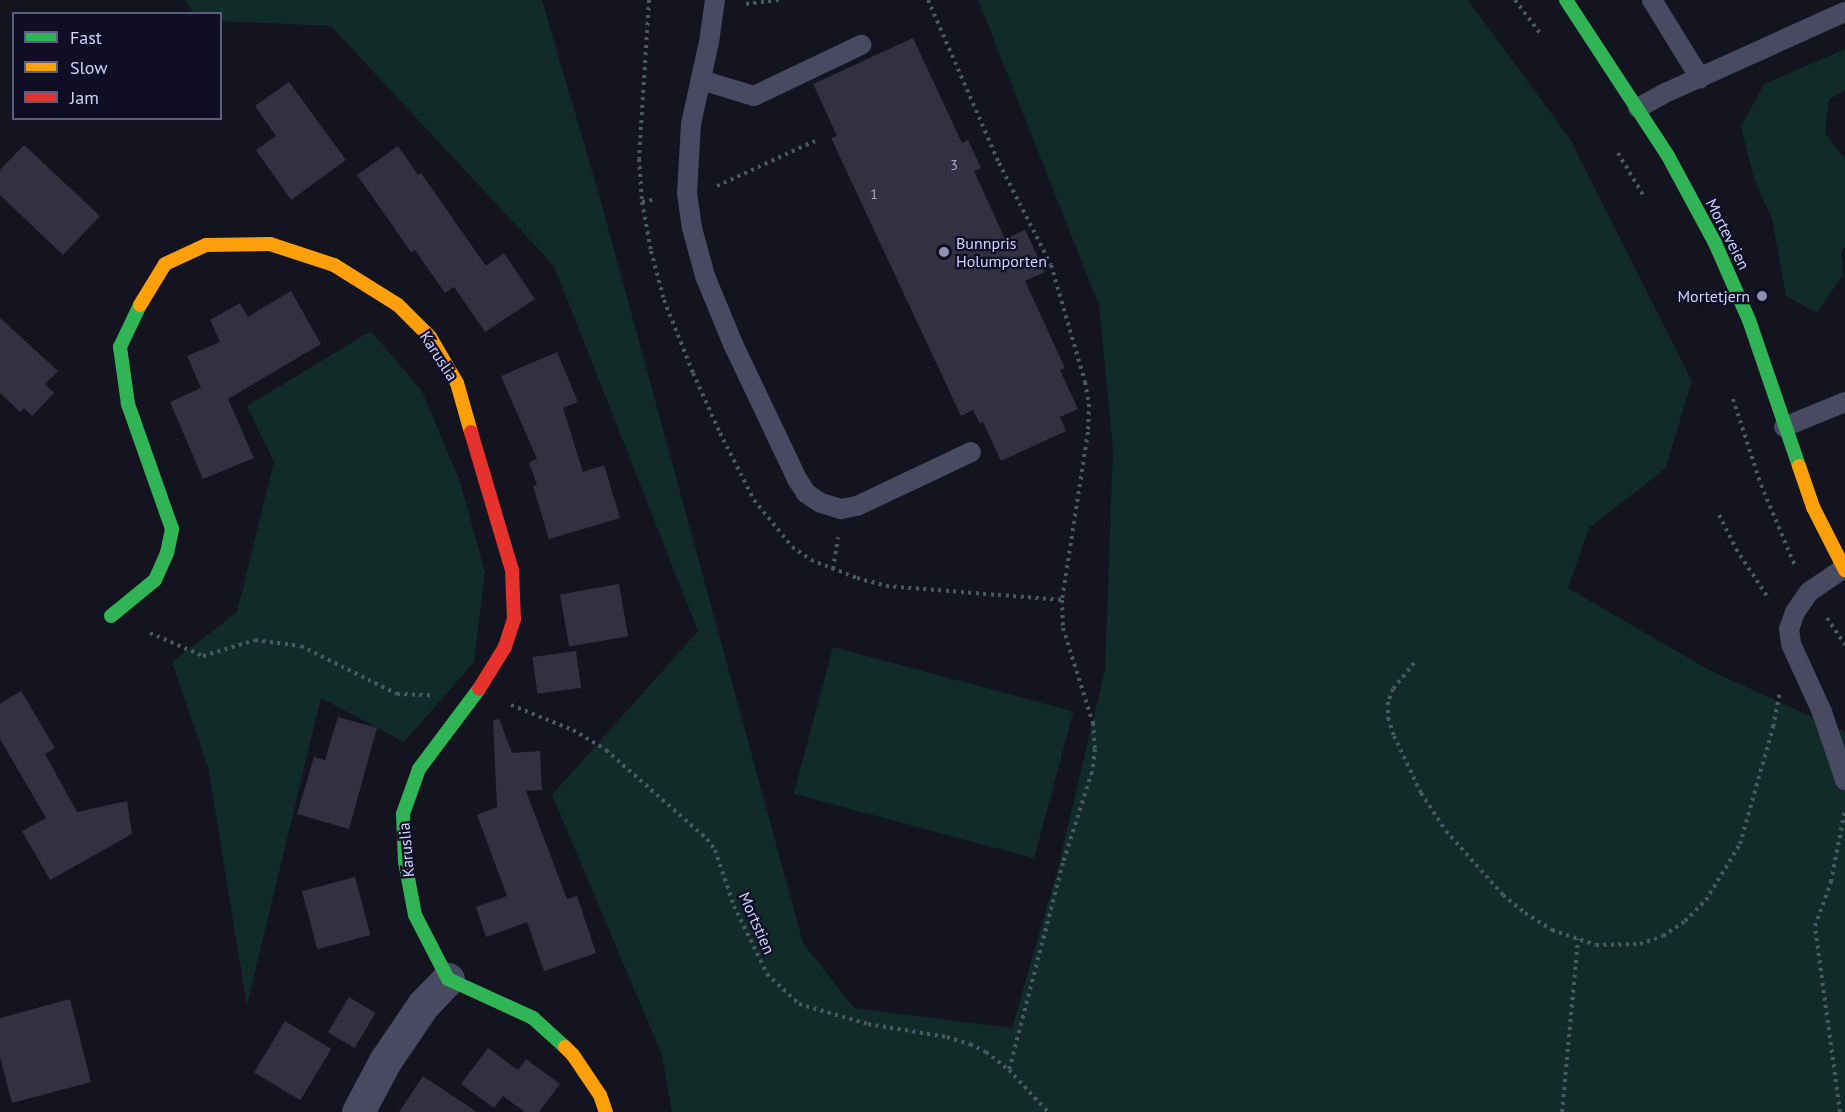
<!DOCTYPE html>
<html>
<head>
<meta charset="utf-8">
<style>
	body { margin:0 }
	#map { position:relative; width:1845px; height:1112px; overflow:hidden; background:#141320; font-family:"PT Sans",sans-serif }
	div>[style] { position:absolute }
	.green>* { inset:0; background:#112b29; transform-origin:0 0 }
	.building>* { inset:0; background:#323142; transform-origin:0 0 }
	.path>* { height:4px; margin-top:-2px; transform-origin:0; background:repeating-linear-gradient(90deg,#495a65 0 3px,transparent 0 7.5px) }
	.lane>* { height:20px; margin:-10px; padding:0 10px; transform-origin:10px; border-radius:10px; background:#484a61 }
	.street>* { height:33px; margin:-16.5px; padding:0 16.5px; transform-origin:16.5px; border-radius:16.5px; background:#484a61 }
	.fast>* { height:14px; margin:-7px; padding:0 7px; transform-origin:7px; border-radius:7px; background:#30b455 }
	.slow>* { height:14px; margin:-7px; padding:0 7px; transform-origin:7px; border-radius:7px; background:#ff9f0a }
	.jam>* { height:14px; margin:-7px; padding:0 7px; transform-origin:7px; border-radius:7px; background:#e5322d }
	.dots>* { width:16px; height:16px; translate:-50% -50%; box-sizing:border-box; border:3px solid #0f0e25; border-radius:50% }
	span { translate:-50% -50%; white-space:nowrap; text-align:center; line-height:1.15; -webkit-text-stroke:4.5px #0f0e25; paint-order:stroke }
	.number-label { font-size:14px; color:#aaaad0 }
	.number-label span { -webkit-text-stroke-width:0 }
	.street-label { font-size:16px; color:#d2d3ff }
	.poi-label { font-size:16px; color:#d2d3ff }
	.left { translate:0 -50%; text-align:left }
	.right { translate:-100% -50%; text-align:right }
	.legend { position:absolute; left:12px; top:12px; width:210px; height:108px; box-sizing:border-box; background:#0f0e25; border:2px solid #5d5d7c; margin:0; padding:8px 10px; list-style:none; font-size:18px; color:#d2d3ff }
	.legend li { display:flex; align-items:center; gap:12px; height:30px }
	.legend b { width:30px; border:2px solid #5d5d7c }
</style>
</head>
<body>
<div id="map">
	<div class="green">
		<i style="clip-path:polygon(185px 0,542px 0,600px 198px,803px 943px,854px 1008px,1012px 1028px,1057px 872px,1105px 670px,1113px 449px,1099px 305px,978px 0,1468px 0,1570px 139px,1692px 381px,1665px 469px,1589px 528px,1568px 588px,1709px 670px,1845px 732px,1845px 1112px,672px 1112px,662px 1055px,552px 795px,698px 631px,554px 266px,331px 26px,221px 21px,220px 14px,194px 13px)"></i>
		<i style="clip-path:polygon(1845px 49px,1845px 90px,1829px 99px,1825px 133px,1845px 159px,1845px 247px,1841px 251px,1843px 275px,1817px 313px,1786px 296px,1772px 219px,1754px 178px,1741px 127px,1764px 84px)"></i>
		<i style="clip-path:polygon(371px 331px,422px 391px,460px 482px,485px 572px,474px 662px,404px 742px,321px 698px,247px 1005px,208px 767px,172px 662px,237px 612px,274px 462px,247px 406px)"></i>
		<i style="left:833px;top:647px;width:249px;height:152px;rotate:15deg"></i>
	</div>
	<div class="building">
		<i style="clip-path:polygon(913px 38px,962px 143px,968px 140px,981px 168px,974px 171px,1005px 239px,1025px 230px,1045px 272px,1025px 281px,1065px 368px,1060px 370px,1078px 409px,1060px 417px,1066px 431px,1001px 461px,983px 422px,980px 424px,973px 410px,961px 416px,831px 138px,837px 136px,813px 84px)"></i>
		<i style="clip-path:polygon(289px 82px,346px 160px,291px 200px,256px 150px,276px 136px,255px 106px)"></i>
		<i style="clip-path:polygon(24px 145px,100px 216px,63px 255px,0 195px,0 170px)"></i>
		<i style="clip-path:polygon(398px 146px,418px 175px,421px 173px,486px 266px,504px 253px,535px 299px,485px 332px,454px 287px,445px 293px,415px 250px,411px 252px,357px 175px)"></i>
		<i style="clip-path:polygon(291px 291px,321px 344px,228px 399px,254px 458px,203px 479px,170px 402px,201px 388px,187px 356px,220px 342px,210px 320px,240px 303px,248px 317px)"></i>
		<i style="clip-path:polygon(0 318px,58px 371px,45px 384px,54px 393px,32px 416px,24px 408px,20px 412px,0 393px)"></i>
		<i style="clip-path:polygon(557px 352px,578px 402px,563px 408px,583px 472px,604px 465px,620px 518px,549px 539px,533px 486px,537px 485px,529px 462px,537px 459px,501px 376px)"></i>
		<i style="left:619px;top:584px;width:53px;height:60px;rotate:80deg"></i>
		<i style="left:576px;top:651px;width:37px;height:44px;rotate:82deg"></i>
		<i style="clip-path:polygon(21px 691px,55px 748px,45px 754px,77px 812px,127px 801px,132px 834px,50px 880px,22px 831px,46px 818px,0 739px,0 704px)"></i>
		<i style="clip-path:polygon(338px 717px,377px 728px,349px 829px,297px 814px,314px 757px,325px 760px)"></i>
		<i style="clip-path:polygon(499px 719px,512px 753px,540px 751px,542px 790px,526px 791px,567px 899px,577px 896px,596px 953px,544px 971px,527px 922px,486px 937px,476px 907px,507px 896px,477px 815px,497px 807px,493px 720px)"></i>
		<i style="left:355px;top:877px;width:60px;height:55px;rotate:75deg"></i>
		<i style="left:349px;top:997px;width:31px;height:41px;rotate:31deg"></i>
		<i style="clip-path:polygon(70px 999px,91px 1082px,12px 1103px,0 1057px,0 1018px)"></i>
		<i style="left:285px;top:1021px;width:54px;height:60px;rotate:31deg"></i>
		<i style="clip-path:polygon(488px 1048px,518px 1070px,526px 1059px,560px 1084px,539px 1112px,525px 1112px,503px 1096px,494px 1108px,461px 1084px)"></i>
		<i style="clip-path:polygon(423px 1076px,477px 1112px,399px 1112px)"></i>
	</div>
	<div class="path">
		<i style="left:649px;top:0;width:159px;rotate:93.6deg"></i>
		<i style="left:639px;top:159px;width:43px;rotate:86deg"></i>
		<i style="left:642px;top:202px;width:50px;rotate:79.6deg"></i>
		<i style="left:651px;top:251px;width:51px;rotate:75.1deg"></i>
		<i style="left:664px;top:300px;width:79px;rotate:68.3deg"></i>
		<i style="left:693px;top:373px;width:66px;rotate:65.8deg"></i>
		<i style="left:720px;top:433px;width:75px;rotate:63.1deg"></i>
		<i style="left:754px;top:500px;width:60px;rotate:51deg"></i>
		<i style="left:792px;top:547px;width:23px;rotate:34deg"></i>
		<i style="left:811px;top:560px;width:49px;rotate:21.4deg"></i>
		<i style="left:857px;top:578px;width:30px;rotate:15deg"></i>
		<i style="left:886px;top:586px;width:177px;rotate:4.5deg"></i>
		<i style="left:928px;top:0;width:178px;rotate:66.5deg"></i>
		<i style="left:999px;top:163px;width:114px;rotate:63deg"></i>
		<i style="left:1051px;top:265px;width:122px;rotate:73.8deg"></i>
		<i style="left:1085px;top:382px;width:22px;rotate:80deg"></i>
		<i style="left:1089px;top:404px;width:28px;rotate:92deg"></i>
		<i style="left:1088px;top:432px;width:170px;rotate:98.8deg"></i>
		<i style="left:1062px;top:600px;width:28px;rotate:88deg"></i>
		<i style="left:1063px;top:628px;width:100px;rotate:72.5deg"></i>
		<i style="left:1093px;top:723px;width:26px;rotate:86deg"></i>
		<i style="left:1095px;top:749px;width:23px;rotate:97deg"></i>
		<i style="left:1092px;top:772px;width:96px;rotate:107.7deg"></i>
		<i style="left:1063px;top:863px;width:214px;rotate:104.6deg"></i>
		<i style="left:1515px;top:0;width:41px;rotate:52.9deg"></i>
		<i style="left:746px;top:4px;width:34px;rotate:-7deg"></i>
		<i style="left:1618px;top:153px;width:49px;rotate:59.2deg"></i>
		<i style="left:717px;top:186px;width:108px;rotate:-24.7deg"></i>
		<i style="left:642px;top:202px;width:15px;rotate:-11deg"></i>
		<i style="left:1733px;top:399px;width:90px;rotate:72deg"></i>
		<i style="left:1761px;top:485px;width:88px;rotate:67.2deg"></i>
		<i style="left:1719px;top:515px;width:38px;rotate:63deg"></i>
		<i style="left:1736px;top:549px;width:60px;rotate:56.6deg"></i>
		<i style="left:833px;top:569px;width:32px;rotate:-81deg"></i>
		<i style="left:1827px;top:618px;width:32px;rotate:56deg"></i>
		<i style="left:150px;top:633px;width:58px;rotate:23.5deg"></i>
		<i style="left:203px;top:656px;width:54px;rotate:-17.1deg"></i>
		<i style="left:255px;top:640px;width:46px;rotate:7.4deg"></i>
		<i style="left:301px;top:646px;width:107px;rotate:26.6deg"></i>
		<i style="left:397px;top:694px;width:33px;rotate:2deg"></i>
		<i style="left:1414px;top:663px;width:33px;rotate:129deg"></i>
		<i style="left:1393px;top:689px;width:14px;rotate:111deg"></i>
		<i style="left:1388px;top:702px;width:16px;rotate:90deg"></i>
		<i style="left:1388px;top:718px;width:19px;rotate:72deg"></i>
		<i style="left:1394px;top:736px;width:63px;rotate:64.7deg"></i>
		<i style="left:1421px;top:793px;width:45px;rotate:56.7deg"></i>
		<i style="left:1446px;top:831px;width:86px;rotate:48.3deg"></i>
		<i style="left:1503px;top:895px;width:28px;rotate:39deg"></i>
		<i style="left:1525px;top:913px;width:32px;rotate:32deg"></i>
		<i style="left:1552px;top:930px;width:46px;rotate:18.8deg"></i>
		<i style="left:1596px;top:945px;width:44px;rotate:-1.3deg"></i>
		<i style="left:1640px;top:944px;width:24px;rotate:-19deg"></i>
		<i style="left:1663px;top:936px;width:27px;rotate:-34deg"></i>
		<i style="left:1685px;top:921px;width:30px;rotate:-45deg"></i>
		<i style="left:1706px;top:900px;width:66px;rotate:-58.7deg"></i>
		<i style="left:1740px;top:844px;width:122px;rotate:-74.2deg"></i>
		<i style="left:1773px;top:727px;width:33px;rotate:-79deg"></i>
		<i style="left:511px;top:705px;width:67px;rotate:22deg"></i>
		<i style="left:573px;top:730px;width:39px;rotate:31deg"></i>
		<i style="left:606px;top:750px;width:135px;rotate:41.4deg"></i>
		<i style="left:707px;top:839px;width:14px;rotate:54deg"></i>
		<i style="left:715px;top:850px;width:59px;rotate:71.3deg"></i>
		<i style="left:734px;top:906px;width:76px;rotate:64.1deg"></i>
		<i style="left:767px;top:974px;width:44px;rotate:43.2deg"></i>
		<i style="left:799px;top:1004px;width:72px;rotate:16.2deg"></i>
		<i style="left:868px;top:1024px;width:80px;rotate:9.3deg"></i>
		<i style="left:947px;top:1037px;width:24px;rotate:17deg"></i>
		<i style="left:970px;top:1044px;width:18px;rotate:27deg"></i>
		<i style="left:986px;top:1052px;width:29px;rotate:38deg"></i>
		<i style="left:1009px;top:1070px;width:57px;rotate:47.1deg"></i>
		<i style="left:1562px;top:1112px;width:174px;rotate:-84.7deg"></i>
		<i style="left:1840px;top:1112px;width:188px;rotate:-97.7deg"></i>
		<i style="left:1815px;top:926px;width:47px;rotate:-70deg"></i>
		<i style="left:1831px;top:882px;width:74px;rotate:-79.1deg"></i>
	</div>
	<div class="lane">
		<i style="left:715px;top:0;width:42px;rotate:98.1deg"></i>
		<i style="left:709px;top:42px;width:84px;rotate:102.4deg"></i>
		<i style="left:691px;top:124px;width:69px;rotate:93.3deg"></i>
		<i style="left:687px;top:193px;width:35px;rotate:82deg"></i>
		<i style="left:692px;top:228px;width:50px;rotate:74.8deg"></i>
		<i style="left:705px;top:276px;width:74px;rotate:67.6deg"></i>
		<i style="left:733px;top:344px;width:149px;rotate:64.6deg"></i>
		<i style="left:797px;top:479px;width:17px;rotate:57deg"></i>
		<i style="left:806px;top:493px;width:18px;rotate:34deg"></i>
		<i style="left:821px;top:503px;width:21px;rotate:17deg"></i>
		<i style="left:841px;top:509px;width:16px;rotate:-11deg"></i>
		<i style="left:857px;top:506px;width:126px;rotate:-25.3deg"></i>
		<i style="left:1652px;top:0;width:92px;rotate:58.4deg"></i>
		<i style="left:701px;top:80px;width:55px;rotate:16.8deg"></i>
		<i style="left:754px;top:96px;width:119px;rotate:-25.5deg"></i>
		<i style="left:1638px;top:108px;width:29px;rotate:-29deg"></i>
		<i style="left:1663px;top:94px;width:200px;rotate:-24.3deg"></i>
		<i style="left:1784px;top:427px;width:66px;rotate:-22.3deg"></i>
		<i style="left:1844px;top:568px;width:42px;rotate:145.6deg"></i>
		<i style="left:1809px;top:592px;width:24px;rotate:125deg"></i>
		<i style="left:1795px;top:612px;width:18px;rotate:109deg"></i>
		<i style="left:1789px;top:629px;width:15px;rotate:82deg"></i>
		<i style="left:1791px;top:644px;width:75px;rotate:65.5deg"></i>
		<i style="left:1822px;top:712px;width:72px;rotate:71.3deg"></i>
	</div>
	<div class="street">
		<i style="left:358px;top:1112px;width:58px;rotate:-62.1deg"></i>
		<i style="left:385px;top:1061px;width:68px;rotate:-55.8deg"></i>
		<i style="left:423px;top:1005px;width:36px;rotate:-46deg"></i>
	</div>
	<div class="fast">
		<i style="left:1566px;top:0;width:186px;rotate:56.8deg"></i>
		<i style="left:1668px;top:156px;width:99px;rotate:61.6deg"></i>
		<i style="left:1715px;top:243px;width:84px;rotate:66.2deg"></i>
		<i style="left:1749px;top:320px;width:154px;rotate:71.1deg"></i>
		<i style="left:111px;top:616px;width:57px;rotate:-39.3deg"></i>
		<i style="left:155px;top:580px;width:30px;rotate:-66deg"></i>
		<i style="left:167px;top:553px;width:25px;rotate:-78deg"></i>
		<i style="left:172px;top:529px;width:133px;rotate:-109.4deg"></i>
		<i style="left:128px;top:404px;width:58px;rotate:-98deg"></i>
		<i style="left:120px;top:347px;width:47px;rotate:-64.5deg"></i>
		<i style="left:479px;top:689px;width:100px;rotate:126.9deg"></i>
		<i style="left:419px;top:769px;width:48px;rotate:109.6deg"></i>
		<i style="left:403px;top:814px;width:48px;rotate:87.6deg"></i>
		<i style="left:405px;top:862px;width:54px;rotate:79.3deg"></i>
		<i style="left:415px;top:915px;width:72px;rotate:62.7deg"></i>
		<i style="left:448px;top:979px;width:94px;rotate:24.6deg"></i>
		<i style="left:533px;top:1018px;width:43px;rotate:42.2deg"></i>
	</div>
	<div class="slow">
		<i style="left:140px;top:305px;width:48px;rotate:-58.6deg"></i>
		<i style="left:165px;top:264px;width:45px;rotate:-24.9deg"></i>
		<i style="left:206px;top:245px;width:64px;rotate:-0.9deg"></i>
		<i style="left:270px;top:244px;width:67px;rotate:18.2deg"></i>
		<i style="left:334px;top:265px;width:75px;rotate:32deg"></i>
		<i style="left:398px;top:305px;width:45px;rotate:45deg"></i>
		<i style="left:430px;top:337px;width:53px;rotate:59.6deg"></i>
		<i style="left:457px;top:383px;width:51px;rotate:74.1deg"></i>
		<i style="left:1799px;top:466px;width:43px;rotate:71.1deg"></i>
		<i style="left:1813px;top:507px;width:71px;rotate:63.1deg"></i>
		<i style="left:565px;top:1047px;width:11px;rotate:45deg"></i>
		<i style="left:573px;top:1055px;width:48px;rotate:56deg"></i>
		<i style="left:600px;top:1095px;width:18px;rotate:71deg"></i>
	</div>
	<div class="jam">
		<i style="left:471px;top:432px;width:144px;rotate:73.5deg"></i>
		<i style="left:512px;top:570px;width:49px;rotate:87.7deg"></i>
		<i style="left:514px;top:619px;width:29px;rotate:108deg"></i>
		<i style="left:505px;top:647px;width:49px;rotate:121.8deg"></i>
	</div>
	<div class="dots">
		<i style="left:944px;top:252px;background:#9090b1"></i>
		<i style="left:1762px;top:296px;background:#9090b1"></i>
	</div>
	<div class="number-label">
		<span style="left:954px;top:165px">3</span>
		<span style="left:874px;top:194px">1</span>
	</div>
	<div class="street-label">
		<span style="left:1728px;top:234px;rotate:63deg">Morteveien</span>
		<span style="left:439px;top:356px;rotate:57deg">Karuslia</span>
		<span style="left:406px;top:850px;rotate:-95deg">Karuslia</span>
		<span style="left:757px;top:923px;rotate:66deg">Mortstien</span>
	</div>
	<div class="poi-label">
		<span class="left" style="left:956px;top:252px">Bunnpris<br>Holumporten</span>
		<span class="right" style="left:1750px;top:296px">Mortetjern</span>
	</div>
	<ul class="legend">
	<li><b style="height:8px;background:#30b455"></b>Fast</li>
	<li><b style="height:8px;background:#ff9f0a"></b>Slow</li>
	<li><b style="height:8px;background:#e5322d"></b>Jam</li>
	</ul>
</div>
</body>
</html>
